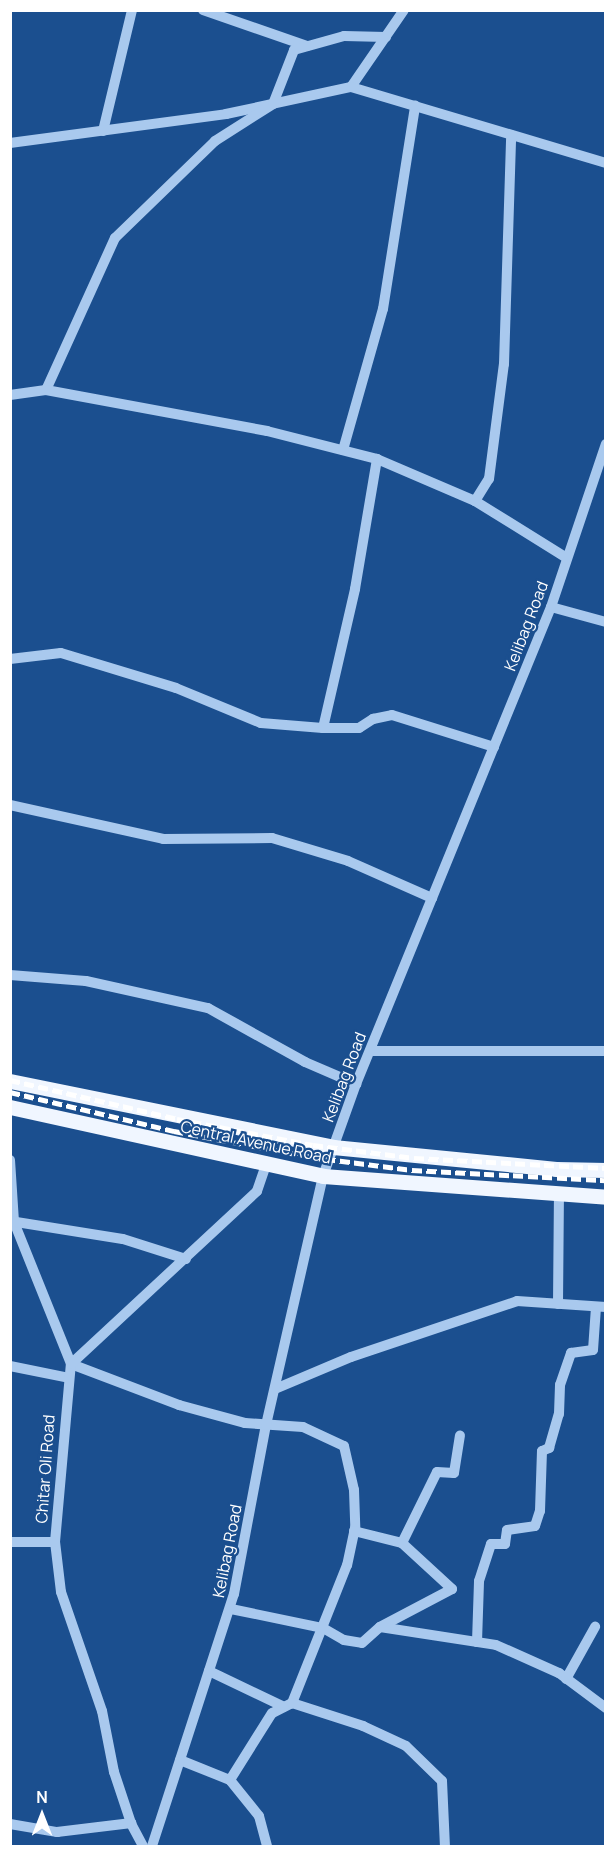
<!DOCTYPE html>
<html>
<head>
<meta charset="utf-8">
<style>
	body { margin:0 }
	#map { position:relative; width:616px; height:1857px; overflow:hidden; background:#1b4f8f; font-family:Manrope,sans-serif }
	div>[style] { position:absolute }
	.minor>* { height:10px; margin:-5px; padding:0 5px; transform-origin:5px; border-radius:5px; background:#a9c9ee }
	.major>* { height:15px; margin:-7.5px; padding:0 7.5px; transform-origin:7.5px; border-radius:7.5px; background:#f0f6ff }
	.rail>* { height:4.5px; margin-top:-2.25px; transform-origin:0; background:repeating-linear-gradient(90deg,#fff 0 10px,transparent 0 14.5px) }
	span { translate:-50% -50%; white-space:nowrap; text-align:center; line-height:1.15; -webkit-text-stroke:4.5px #1b4f8f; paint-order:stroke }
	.street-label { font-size:16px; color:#fff }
	.frame { position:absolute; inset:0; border:12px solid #fff; pointer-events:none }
	.north { position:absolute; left:12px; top:1785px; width:60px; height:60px; -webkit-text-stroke:4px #1b4f8f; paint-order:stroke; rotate:0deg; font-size:16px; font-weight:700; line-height:24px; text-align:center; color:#fff }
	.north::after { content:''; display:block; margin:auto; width:21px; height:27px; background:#fff; clip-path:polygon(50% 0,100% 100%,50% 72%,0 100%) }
</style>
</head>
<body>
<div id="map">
	<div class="minor">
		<i style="left:203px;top:10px;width:110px;rotate:19.1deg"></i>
		<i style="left:351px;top:87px;width:93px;rotate:-55.5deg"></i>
		<i style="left:103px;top:131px;width:124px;rotate:-76.5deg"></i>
		<i style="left:10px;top:143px;width:218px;rotate:-7.6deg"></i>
		<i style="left:226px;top:114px;width:128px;rotate:-12.2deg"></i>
		<i style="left:351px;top:87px;width:266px;rotate:16.6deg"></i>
		<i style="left:46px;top:390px;width:167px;rotate:-65.6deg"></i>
		<i style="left:115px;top:238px;width:139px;rotate:-44.1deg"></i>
		<i style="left:215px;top:141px;width:69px;rotate:-32.5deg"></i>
		<i style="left:273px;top:104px;width:58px;rotate:-68.7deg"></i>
		<i style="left:294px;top:50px;width:52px;rotate:-15.6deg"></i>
		<i style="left:344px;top:36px;width:42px;rotate:1.4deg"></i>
		<i style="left:10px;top:395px;width:36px;rotate:-8deg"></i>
		<i style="left:46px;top:390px;width:225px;rotate:10.5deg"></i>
		<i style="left:267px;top:431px;width:114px;rotate:14.3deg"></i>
		<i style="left:377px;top:459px;width:107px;rotate:23.2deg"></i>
		<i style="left:475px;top:501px;width:108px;rotate:31.8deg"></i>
		<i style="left:343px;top:450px;width:147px;rotate:-74.2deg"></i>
		<i style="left:383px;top:309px;width:206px;rotate:-81deg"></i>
		<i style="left:475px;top:501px;width:26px;rotate:-58deg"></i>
		<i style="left:489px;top:479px;width:116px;rotate:-82.6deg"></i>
		<i style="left:504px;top:364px;width:229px;rotate:-88.2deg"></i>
		<i style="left:551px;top:607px;width:57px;rotate:15.3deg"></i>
		<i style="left:10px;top:659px;width:51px;rotate:-6.7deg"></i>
		<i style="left:61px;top:653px;width:120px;rotate:16.9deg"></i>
		<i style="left:176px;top:688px;width:92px;rotate:22.4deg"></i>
		<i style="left:261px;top:723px;width:62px;rotate:4.6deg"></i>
		<i style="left:323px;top:728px;width:143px;rotate:-77deg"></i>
		<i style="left:355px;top:589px;width:132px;rotate:-80.4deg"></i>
		<i style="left:323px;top:728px;width:36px"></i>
		<i style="left:359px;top:728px;width:17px;rotate:-33deg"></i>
		<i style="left:373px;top:719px;width:19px;rotate:-12deg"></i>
		<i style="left:392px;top:715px;width:107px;rotate:17.4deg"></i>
		<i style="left:10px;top:805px;width:157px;rotate:12.5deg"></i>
		<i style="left:163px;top:839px;width:109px;rotate:-0.5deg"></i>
		<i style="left:272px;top:838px;width:79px;rotate:16.8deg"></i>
		<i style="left:348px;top:861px;width:92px;rotate:23.8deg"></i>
		<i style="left:10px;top:975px;width:76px;rotate:4.5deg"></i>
		<i style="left:86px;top:981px;width:125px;rotate:12.5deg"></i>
		<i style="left:208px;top:1008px;width:111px;rotate:29.1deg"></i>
		<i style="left:305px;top:1062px;width:56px;rotate:23.3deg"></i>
		<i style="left:370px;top:1051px;width:236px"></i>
		<i style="left:10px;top:1160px;width:62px;rotate:86.3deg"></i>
		<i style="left:14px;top:1222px;width:153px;rotate:68.1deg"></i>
		<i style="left:71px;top:1364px;width:116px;rotate:20.8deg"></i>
		<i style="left:179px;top:1405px;width:68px;rotate:15.3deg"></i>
		<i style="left:245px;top:1423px;width:58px;rotate:3.9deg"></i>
		<i style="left:303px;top:1427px;width:45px;rotate:24.9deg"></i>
		<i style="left:344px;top:1446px;width:45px;rotate:77.2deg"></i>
		<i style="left:354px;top:1490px;width:38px;rotate:88deg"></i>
		<i style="left:355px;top:1528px;width:38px;rotate:102deg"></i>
		<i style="left:347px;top:1565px;width:149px;rotate:111.7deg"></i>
		<i style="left:292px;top:1703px;width:22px;rotate:153deg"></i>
		<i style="left:272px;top:1713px;width:79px;rotate:122.1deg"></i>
		<i style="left:10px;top:1221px;width:114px;rotate:9.1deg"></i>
		<i style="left:123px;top:1239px;width:66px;rotate:17.6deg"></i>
		<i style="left:558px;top:1304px;width:108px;rotate:-89.5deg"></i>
		<i style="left:10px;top:1366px;width:60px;rotate:11.5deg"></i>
		<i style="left:275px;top:1389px;width:82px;rotate:-22.8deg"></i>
		<i style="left:351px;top:1357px;width:175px;rotate:-18.6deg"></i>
		<i style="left:517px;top:1301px;width:89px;rotate:3.9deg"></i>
		<i style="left:354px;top:1531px;width:49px;rotate:14deg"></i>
		<i style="left:402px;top:1543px;width:68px;rotate:42.6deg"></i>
		<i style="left:452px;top:1589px;width:81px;rotate:152.2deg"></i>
		<i style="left:10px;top:1542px;width:45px"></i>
		<i style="left:402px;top:1543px;width:79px;rotate:-63.8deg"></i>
		<i style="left:437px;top:1472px;width:17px;rotate:3deg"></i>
		<i style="left:454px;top:1473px;width:38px;rotate:-81deg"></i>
		<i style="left:231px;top:1609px;width:94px;rotate:11.7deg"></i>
		<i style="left:323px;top:1628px;width:24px;rotate:30deg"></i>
		<i style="left:344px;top:1640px;width:18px;rotate:9deg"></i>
		<i style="left:362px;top:1643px;width:24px;rotate:-42deg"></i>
		<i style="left:380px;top:1627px;width:117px;rotate:8.8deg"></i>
		<i style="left:496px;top:1645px;width:69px;rotate:24deg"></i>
		<i style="left:559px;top:1673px;width:59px;rotate:36.7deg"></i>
		<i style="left:477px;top:1642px;width:61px;rotate:-88.1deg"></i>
		<i style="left:479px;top:1581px;width:39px;rotate:-72deg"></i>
		<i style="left:491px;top:1544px;width:14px"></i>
		<i style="left:505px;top:1544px;width:14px;rotate:-82deg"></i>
		<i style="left:507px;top:1530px;width:28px;rotate:-8deg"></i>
		<i style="left:535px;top:1526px;width:16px;rotate:-72deg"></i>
		<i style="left:540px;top:1511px;width:60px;rotate:-88.1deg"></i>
		<i style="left:542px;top:1451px;width:8px;rotate:-23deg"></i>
		<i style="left:549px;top:1448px;width:35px;rotate:-74deg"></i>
		<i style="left:559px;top:1414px;width:29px;rotate:-88deg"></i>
		<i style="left:560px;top:1385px;width:34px;rotate:-71deg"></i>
		<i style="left:571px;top:1353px;width:22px;rotate:-8deg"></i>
		<i style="left:593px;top:1350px;width:43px;rotate:-86deg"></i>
		<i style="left:209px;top:1671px;width:83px;rotate:25.6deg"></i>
		<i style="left:566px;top:1679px;width:60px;rotate:-60.9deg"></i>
		<i style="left:292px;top:1703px;width:75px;rotate:17.9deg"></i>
		<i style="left:363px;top:1726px;width:47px;rotate:24.9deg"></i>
		<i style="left:406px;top:1746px;width:50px;rotate:44.2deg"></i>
		<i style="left:442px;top:1781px;width:65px;rotate:87.4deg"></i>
		<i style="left:180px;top:1760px;width:54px;rotate:21.8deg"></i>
		<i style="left:230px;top:1780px;width:46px;rotate:51.1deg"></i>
		<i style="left:259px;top:1816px;width:31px;rotate:75deg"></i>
		<i style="left:10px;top:1824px;width:48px;rotate:9.7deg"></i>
		<i style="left:57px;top:1832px;width:75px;rotate:-6.9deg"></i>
		<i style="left:143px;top:1846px;width:26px;rotate:-118deg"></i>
		<i style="left:131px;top:1823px;width:54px;rotate:-108.4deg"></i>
		<i style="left:114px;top:1772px;width:62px;rotate:-101.1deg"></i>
		<i style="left:102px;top:1711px;width:126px;rotate:-109deg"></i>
		<i style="left:61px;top:1592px;width:50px;rotate:-96.8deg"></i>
		<i style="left:55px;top:1542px;width:179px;rotate:-84.9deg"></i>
		<i style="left:71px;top:1364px;width:254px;rotate:-42.9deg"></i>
		<i style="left:257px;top:1191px;width:31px;rotate:-71deg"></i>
		<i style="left:152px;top:1846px;width:265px;rotate:-72deg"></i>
		<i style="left:234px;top:1594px;width:172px;rotate:-79.3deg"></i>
		<i style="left:266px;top:1425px;width:255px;rotate:-77.1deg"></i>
		<i style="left:323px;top:1176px;width:98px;rotate:-70.3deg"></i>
		<i style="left:356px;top:1084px;width:515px;rotate:-67.77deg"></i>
		<i style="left:551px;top:607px;width:172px;rotate:-71.4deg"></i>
	</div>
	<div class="major">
		<i style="left:10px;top:1081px;width:330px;rotate:11.5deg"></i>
		<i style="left:333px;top:1147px;width:224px;rotate:5.6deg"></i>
		<i style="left:556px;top:1169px;width:50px;rotate:1.1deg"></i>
		<i style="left:10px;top:1107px;width:321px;rotate:12.4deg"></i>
		<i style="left:323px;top:1176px;width:284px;rotate:4.2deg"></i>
	</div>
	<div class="rail">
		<i style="left:10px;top:1080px;width:171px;rotate:13.1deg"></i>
		<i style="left:177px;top:1119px;width:138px;rotate:10.8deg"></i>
		<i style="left:313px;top:1145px;width:102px;rotate:7.3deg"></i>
		<i style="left:414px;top:1158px;width:192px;rotate:3deg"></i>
		<i style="left:10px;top:1092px;width:169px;rotate:13.4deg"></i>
		<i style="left:174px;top:1131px;width:139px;rotate:10.7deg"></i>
		<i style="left:311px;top:1157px;width:102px;rotate:7.3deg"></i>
		<i style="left:412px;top:1170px;width:194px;rotate:3deg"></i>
	</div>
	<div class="street-label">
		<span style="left:526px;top:626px;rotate:-69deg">Kelibag Road</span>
		<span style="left:344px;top:1077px;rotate:-69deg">Kelibag Road</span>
		<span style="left:256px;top:1142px;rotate:12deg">Central Avenue Road</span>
		<span style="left:45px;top:1469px;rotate:-86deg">Chitar Oli Road</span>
		<span style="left:227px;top:1551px;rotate:-79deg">Kelibag Road</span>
	</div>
	<div class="frame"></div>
	<div class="north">N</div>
</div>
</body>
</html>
